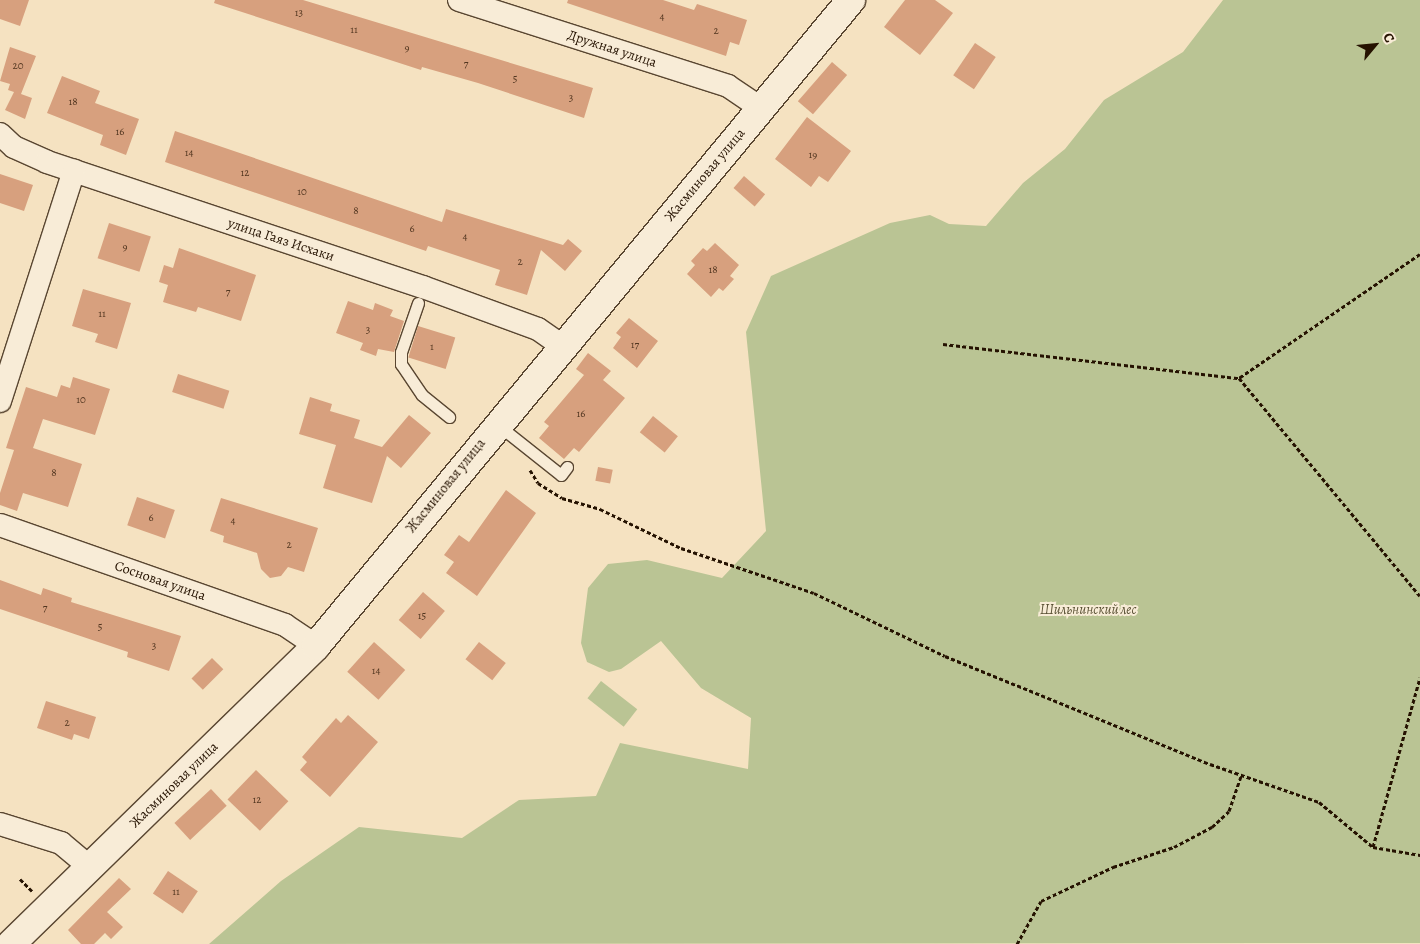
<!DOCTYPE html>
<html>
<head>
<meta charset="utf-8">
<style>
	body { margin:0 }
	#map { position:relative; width:1420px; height:944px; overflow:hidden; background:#f5e2c1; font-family:Alegreya,serif }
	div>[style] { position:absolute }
	.green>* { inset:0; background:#bac494; transform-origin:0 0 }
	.building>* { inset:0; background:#d7a07e; transform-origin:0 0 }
	.path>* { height:3px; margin-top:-1.5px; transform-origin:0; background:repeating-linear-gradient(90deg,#251201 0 4px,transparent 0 6.5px) }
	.roads { filter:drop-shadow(1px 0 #594631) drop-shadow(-1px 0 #594631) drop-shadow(0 1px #594631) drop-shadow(0 -1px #594631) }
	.lane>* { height:11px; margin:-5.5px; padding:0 5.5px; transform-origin:5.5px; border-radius:5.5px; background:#f8ecd7 }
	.street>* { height:22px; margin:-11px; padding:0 11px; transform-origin:11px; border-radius:11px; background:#f8ecd7 }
	.secondary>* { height:28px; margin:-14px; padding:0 14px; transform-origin:14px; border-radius:14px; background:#f8ecd7 }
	span { translate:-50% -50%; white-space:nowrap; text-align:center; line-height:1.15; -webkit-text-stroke:4px #f8ecd7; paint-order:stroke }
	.number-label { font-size:11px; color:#523620 }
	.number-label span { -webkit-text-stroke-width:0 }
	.street-label { font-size:14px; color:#251201 }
	.park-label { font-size:14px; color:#595034; font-style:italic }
	.north { position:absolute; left:1350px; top:20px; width:50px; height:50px; -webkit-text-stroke:4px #f8ecd7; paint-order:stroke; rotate:62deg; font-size:14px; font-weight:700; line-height:20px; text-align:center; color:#251201 }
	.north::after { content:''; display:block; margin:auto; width:18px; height:22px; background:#251201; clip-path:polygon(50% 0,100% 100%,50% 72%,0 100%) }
</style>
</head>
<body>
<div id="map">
	<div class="green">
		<i style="clip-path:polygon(1223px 0,1420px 0,1420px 943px,209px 944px,281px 881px,359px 827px,462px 838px,519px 800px,596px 796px,620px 743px,748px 769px,751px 718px,701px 688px,661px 641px,621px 669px,609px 672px,587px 662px,581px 643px,588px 588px,608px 564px,647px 560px,722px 578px,766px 531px,746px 332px,771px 276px,890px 223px,930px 215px,949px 224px,986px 226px,1023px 183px,1065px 149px,1104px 100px,1183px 52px)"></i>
		<i style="left:601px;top:681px;width:46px;height:22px;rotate:38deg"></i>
	</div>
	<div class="building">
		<i style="clip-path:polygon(0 0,29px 0,20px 26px,0 19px)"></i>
		<i style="clip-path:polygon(215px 0,303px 0,593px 88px,584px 118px,478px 83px,422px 67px,421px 70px,214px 3px)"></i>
		<i style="clip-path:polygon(568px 0,663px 0,694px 10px,697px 4px,747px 20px,739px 45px,730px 42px,726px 56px,567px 3px)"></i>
		<i style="clip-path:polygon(905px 0,935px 0,953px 13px,920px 55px,884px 27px)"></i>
		<i style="left:975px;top:43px;width:25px;height:39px;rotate:34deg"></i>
		<i style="clip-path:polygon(10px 47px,36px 56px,21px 94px,32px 98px,25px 119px,5px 110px,14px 92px,8px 90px,10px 84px,0 81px)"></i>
		<i style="left:832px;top:62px;width:20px;height:52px;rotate:41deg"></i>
		<i style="clip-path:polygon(62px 76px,100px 91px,95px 103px,139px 119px,126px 155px,100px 145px,103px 135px,47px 113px)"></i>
		<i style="clip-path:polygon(807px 117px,851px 151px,828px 182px,819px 176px,811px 187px,775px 159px)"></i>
		<i style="clip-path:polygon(175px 131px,442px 222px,446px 209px,563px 245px,568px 239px,582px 251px,565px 271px,541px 250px,527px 295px,495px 285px,500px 270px,428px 246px,426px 251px,165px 162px)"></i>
		<i style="clip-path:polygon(0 174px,33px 185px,24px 211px,0 203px)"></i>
		<i style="left:744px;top:176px;width:28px;height:16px;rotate:41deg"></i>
		<i style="left:109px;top:223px;width:44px;height:37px;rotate:18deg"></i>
		<i style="clip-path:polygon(715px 243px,739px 265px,730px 276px,734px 279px,723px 291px,719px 288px,711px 297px,687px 274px,695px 265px,691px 261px,703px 248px,707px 251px)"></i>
		<i style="clip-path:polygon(179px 248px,256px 275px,241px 321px,198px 307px,196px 312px,163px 302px,168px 285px,159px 282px,164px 265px,173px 268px)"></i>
		<i style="clip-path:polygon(83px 289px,131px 303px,117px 349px,95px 342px,98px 334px,72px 326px)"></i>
		<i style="clip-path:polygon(348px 301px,373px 310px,375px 303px,393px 310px,390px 316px,404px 321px,394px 352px,378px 349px,376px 356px,360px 350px,363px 343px,336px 333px)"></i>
		<i style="clip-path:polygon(629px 318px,658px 341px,637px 368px,613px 348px,621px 337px,616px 333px)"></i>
		<i style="left:418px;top:326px;width:39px;height:33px;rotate:17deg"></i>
		<i style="clip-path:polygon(588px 353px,611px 371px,603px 380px,625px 398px,579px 452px,574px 448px,564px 459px,539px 438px,549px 426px,544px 422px,584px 375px,576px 369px)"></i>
		<i style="left:178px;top:374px;width:54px;height:19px;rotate:18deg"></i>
		<i style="clip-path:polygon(73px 377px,110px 389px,95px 435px,43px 419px,33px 448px,82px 464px,68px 507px,23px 493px,17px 511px,0 505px,0 493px,14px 450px,6px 448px,26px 387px,57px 397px,61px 385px,70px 388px)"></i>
		<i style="clip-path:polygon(310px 397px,332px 404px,330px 411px,360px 420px,354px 438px,382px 447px,409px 415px,431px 433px,401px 468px,387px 456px,372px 503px,323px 488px,336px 445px,299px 434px)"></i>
		<i style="left:653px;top:416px;width:32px;height:21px;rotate:39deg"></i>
		<i style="left:598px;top:467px;width:15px;height:14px;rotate:11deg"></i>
		<i style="clip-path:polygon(506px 490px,536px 513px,477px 596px,446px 573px,454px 562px,444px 555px,459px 535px,469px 542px)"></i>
		<i style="left:137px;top:497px;width:40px;height:30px;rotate:19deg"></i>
		<i style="clip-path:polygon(221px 498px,318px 528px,304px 572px,288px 567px,281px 576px,270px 578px,261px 569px,257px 553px,223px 542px,224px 536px,210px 531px)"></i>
		<i style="clip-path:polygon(0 580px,41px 595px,43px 588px,72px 598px,71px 602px,181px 636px,169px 671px,127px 657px,128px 652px,0 609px)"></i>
		<i style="left:423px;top:592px;width:29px;height:37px;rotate:41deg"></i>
		<i style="left:374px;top:642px;width:42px;height:40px;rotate:42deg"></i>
		<i style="left:479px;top:642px;width:34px;height:22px;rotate:38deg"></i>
		<i style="left:212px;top:658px;width:16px;height:29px;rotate:45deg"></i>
		<i style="clip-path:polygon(46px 701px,96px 717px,89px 739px,74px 734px,72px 740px,37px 728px)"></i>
		<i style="clip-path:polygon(348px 715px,378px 742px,330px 797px,300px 770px,307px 762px,302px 757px,336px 718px,341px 723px)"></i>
		<i style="left:256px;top:770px;width:45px;height:41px;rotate:44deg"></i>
		<i style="left:211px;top:789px;width:23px;height:50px;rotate:47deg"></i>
		<i style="left:168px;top:871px;width:36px;height:27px;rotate:34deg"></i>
		<i style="clip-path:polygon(119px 878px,131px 889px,107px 912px,123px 927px,111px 939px,105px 933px,94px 944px,81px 944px,68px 930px)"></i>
	</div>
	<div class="path">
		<i style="left:1420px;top:254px;width:219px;rotate:145.6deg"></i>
		<i style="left:1239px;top:378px;width:283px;rotate:50.3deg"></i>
		<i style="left:943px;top:344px;width:298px;rotate:6.6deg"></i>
		<i style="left:530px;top:470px;width:15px;rotate:58deg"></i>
		<i style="left:538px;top:483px;width:28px;rotate:32deg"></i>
		<i style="left:562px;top:498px;width:40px;rotate:16deg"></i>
		<i style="left:600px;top:509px;width:90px;rotate:25.7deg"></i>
		<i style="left:681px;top:548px;width:140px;rotate:18.7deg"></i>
		<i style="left:814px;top:593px;width:145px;rotate:25.7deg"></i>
		<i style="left:945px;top:656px;width:286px;rotate:22.2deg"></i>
		<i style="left:1210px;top:764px;width:115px;rotate:19.2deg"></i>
		<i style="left:1319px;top:802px;width:70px;rotate:39.8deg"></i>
		<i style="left:1373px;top:847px;width:48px;rotate:9.7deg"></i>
		<i style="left:1373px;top:847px;width:176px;rotate:-74.5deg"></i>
		<i style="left:20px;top:879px;width:17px;rotate:45deg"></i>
		<i style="left:1017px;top:944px;width:49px;rotate:-60.8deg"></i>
		<i style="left:1041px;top:901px;width:80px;rotate:-25.3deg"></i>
		<i style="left:1113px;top:867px;width:64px;rotate:-18.2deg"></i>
		<i style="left:1174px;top:847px;width:43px;rotate:-27.8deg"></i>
		<i style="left:1212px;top:827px;width:23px;rotate:-43deg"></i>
		<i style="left:1229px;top:811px;width:39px;rotate:-71deg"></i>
	</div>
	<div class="roads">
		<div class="lane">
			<i style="left:418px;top:303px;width:52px;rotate:109.1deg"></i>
			<i style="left:401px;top:352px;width:12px;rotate:90deg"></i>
			<i style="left:401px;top:364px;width:37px;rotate:56deg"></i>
			<i style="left:422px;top:395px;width:35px;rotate:39deg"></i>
			<i style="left:498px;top:425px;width:80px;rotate:38.4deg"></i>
			<i style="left:561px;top:475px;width:10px;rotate:-53deg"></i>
		</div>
		<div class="street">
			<i style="left:459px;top:0;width:282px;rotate:17.7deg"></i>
			<i style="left:728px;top:86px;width:40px;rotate:34deg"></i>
			<i style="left:0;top:134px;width:19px;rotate:43deg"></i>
			<i style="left:14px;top:147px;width:36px;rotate:24deg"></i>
			<i style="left:47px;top:162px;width:396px;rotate:18.4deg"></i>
			<i style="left:423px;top:287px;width:122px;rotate:20.1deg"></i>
			<i style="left:538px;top:329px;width:29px;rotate:35deg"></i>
			<i style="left:0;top:401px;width:242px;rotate:-72.2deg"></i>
			<i style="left:0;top:525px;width:302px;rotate:19.3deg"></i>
			<i style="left:285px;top:625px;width:37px;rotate:34deg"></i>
			<i style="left:0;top:824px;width:64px;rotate:17.3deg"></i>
			<i style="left:61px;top:843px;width:38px;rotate:40deg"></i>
		</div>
		<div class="secondary">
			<i style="left:11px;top:944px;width:426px;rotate:-44.3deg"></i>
			<i style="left:316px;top:646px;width:839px;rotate:-50.37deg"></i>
		</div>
	</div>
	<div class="number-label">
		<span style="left:299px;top:13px">13</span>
		<span style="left:662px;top:17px">4</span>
		<span style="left:354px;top:30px">11</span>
		<span style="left:716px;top:31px">2</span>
		<span style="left:407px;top:48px">9</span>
		<span style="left:466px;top:64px">7</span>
		<span style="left:18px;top:66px">20</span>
		<span style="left:515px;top:79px">5</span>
		<span style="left:571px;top:98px">3</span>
		<span style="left:73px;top:102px">18</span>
		<span style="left:120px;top:132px">16</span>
		<span style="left:189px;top:153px">14</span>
		<span style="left:813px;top:155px">19</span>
		<span style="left:245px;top:173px">12</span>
		<span style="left:302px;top:192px">10</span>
		<span style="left:356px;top:211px">8</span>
		<span style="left:412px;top:229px">6</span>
		<span style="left:465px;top:237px">4</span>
		<span style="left:125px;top:247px">9</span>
		<span style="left:520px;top:262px">2</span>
		<span style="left:713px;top:270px">18</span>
		<span style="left:228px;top:292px">7</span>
		<span style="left:102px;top:314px">11</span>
		<span style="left:368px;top:330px">3</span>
		<span style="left:635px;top:345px">17</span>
		<span style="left:432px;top:347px">1</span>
		<span style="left:81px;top:400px">10</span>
		<span style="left:581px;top:414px">16</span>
		<span style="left:54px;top:473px">8</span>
		<span style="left:151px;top:518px">6</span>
		<span style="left:233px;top:521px">4</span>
		<span style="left:289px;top:545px">2</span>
		<span style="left:45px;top:608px">7</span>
		<span style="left:422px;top:616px">15</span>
		<span style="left:100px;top:627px">5</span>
		<span style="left:154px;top:646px">3</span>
		<span style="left:376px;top:671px">14</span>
		<span style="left:67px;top:723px">2</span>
		<span style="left:257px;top:800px">12</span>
		<span style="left:176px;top:892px">11</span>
	</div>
	<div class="street-label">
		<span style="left:612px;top:49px;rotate:18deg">Дружная улица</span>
		<span style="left:705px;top:175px;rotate:-50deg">Жасминовая улица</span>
		<span style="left:281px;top:240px;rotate:18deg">улица Гаяз Исхаки</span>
		<span style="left:446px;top:486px;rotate:-51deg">Жасминовая улица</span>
		<span style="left:160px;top:581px;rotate:19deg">Сосновая улица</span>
		<span style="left:174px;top:785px;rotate:-44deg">Жасминовая улица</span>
	</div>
	<div class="park-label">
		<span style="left:1088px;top:610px">Шильнинский лес</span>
	</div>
	<div class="north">С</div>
</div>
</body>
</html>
